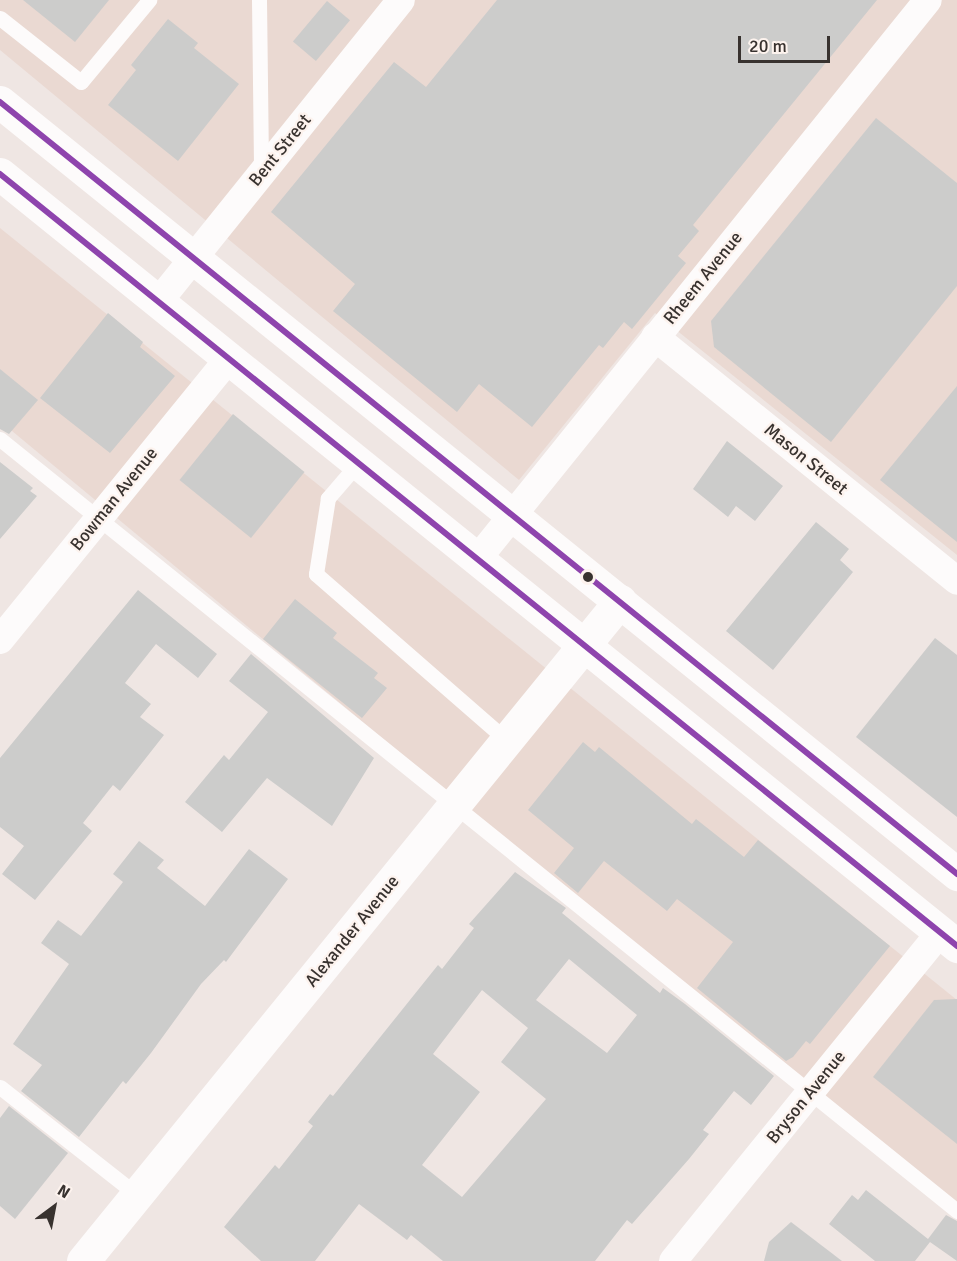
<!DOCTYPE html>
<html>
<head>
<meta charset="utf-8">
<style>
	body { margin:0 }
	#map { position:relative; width:957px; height:1261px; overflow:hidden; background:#efe6e3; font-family:Signika,sans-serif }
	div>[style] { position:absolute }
	.built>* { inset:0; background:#ead9d2 }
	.building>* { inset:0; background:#cccccb; transform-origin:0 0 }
	.lane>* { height:15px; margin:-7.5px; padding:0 7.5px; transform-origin:7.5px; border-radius:7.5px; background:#fdfbfb }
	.street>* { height:28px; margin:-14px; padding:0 14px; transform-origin:14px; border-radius:14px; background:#fdfbfb }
	.secondary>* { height:33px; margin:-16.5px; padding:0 16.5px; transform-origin:16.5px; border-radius:16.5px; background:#fdfbfb }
	.primary>* { height:33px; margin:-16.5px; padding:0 16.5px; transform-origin:16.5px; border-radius:16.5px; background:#fdfbfb }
	.bus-1>* { height:6px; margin:-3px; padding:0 3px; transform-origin:3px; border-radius:3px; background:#8e44ad }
	.dots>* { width:16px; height:16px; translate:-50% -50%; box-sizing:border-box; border:3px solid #fdf3ee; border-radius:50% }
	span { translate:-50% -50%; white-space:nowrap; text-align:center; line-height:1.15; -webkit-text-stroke:4.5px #fdf3ee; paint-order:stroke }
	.street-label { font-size:18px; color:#38322f }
	.north { position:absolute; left:24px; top:1177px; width:60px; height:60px; -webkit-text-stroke:4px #fdf3ee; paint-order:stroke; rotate:32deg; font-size:16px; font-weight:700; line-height:24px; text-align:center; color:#38322f }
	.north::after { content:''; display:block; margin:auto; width:21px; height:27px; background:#38322f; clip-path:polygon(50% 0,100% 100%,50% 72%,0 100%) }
	.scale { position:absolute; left:738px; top:36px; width:92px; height:27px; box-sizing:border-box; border:3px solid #38322f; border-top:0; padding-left:8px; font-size:18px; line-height:21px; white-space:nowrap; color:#38322f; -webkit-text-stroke:4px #fdf3ee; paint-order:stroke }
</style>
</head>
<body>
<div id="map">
	<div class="built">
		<i style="clip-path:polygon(0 0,957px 0,957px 555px,655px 313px,519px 480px,0 50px)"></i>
		<i style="clip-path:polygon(0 228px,957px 1000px,957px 1215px,0 421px)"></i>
	</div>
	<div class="building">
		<i style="clip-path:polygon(23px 0,109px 0,75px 42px)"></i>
		<i style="clip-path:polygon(497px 0,877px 0,693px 225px,699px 231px,678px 256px,686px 263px,632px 329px,624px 322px,603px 348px,599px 345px,532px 427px,479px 384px,457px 412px,333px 311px,355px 284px,271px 212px,394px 62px,426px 87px)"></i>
		<i style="left:327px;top:1px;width:30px;height:53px;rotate:40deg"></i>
		<i style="clip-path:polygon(168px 19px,198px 43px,194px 48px,239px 84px,178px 161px,108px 105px,136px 70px,131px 65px)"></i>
		<i style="clip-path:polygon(876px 118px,957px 183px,957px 286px,831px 442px,714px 347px,711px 321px)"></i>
		<i style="clip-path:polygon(108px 313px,143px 342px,140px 347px,175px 376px,110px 453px,40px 398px)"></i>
		<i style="clip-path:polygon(0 369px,38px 400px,9px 434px,0 429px)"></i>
		<i style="clip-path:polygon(957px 386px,957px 542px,880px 480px)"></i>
		<i style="left:233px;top:414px;width:92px;height:85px;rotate:39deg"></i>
		<i style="clip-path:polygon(727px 441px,783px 486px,755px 521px,736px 506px,728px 517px,693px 489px)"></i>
		<i style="clip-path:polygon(0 462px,33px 488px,30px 491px,37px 496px,0 539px)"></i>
		<i style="clip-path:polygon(816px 522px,849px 549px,840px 560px,853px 572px,773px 670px,726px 631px)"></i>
		<i style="clip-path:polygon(138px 590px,217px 654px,198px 678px,156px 644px,125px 683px,151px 704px,140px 717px,164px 735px,120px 791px,113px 785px,83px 823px,92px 831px,35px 900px,2px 874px,24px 846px,0 827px,0 758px)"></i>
		<i style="clip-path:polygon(295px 599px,337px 633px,333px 638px,378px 673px,374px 678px,387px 688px,362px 718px,263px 639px)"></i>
		<i style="clip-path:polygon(935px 638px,957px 655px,957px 817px,856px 737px)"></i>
		<i style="clip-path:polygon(251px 654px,374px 758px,332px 826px,267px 778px,222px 832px,185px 802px,224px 755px,229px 760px,268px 712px,229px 681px)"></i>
		<i style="clip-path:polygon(583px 742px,595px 752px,599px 747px,692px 824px,696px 819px,744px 857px,758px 840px,890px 946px,810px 1044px,806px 1041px,793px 1057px,786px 1061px,697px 988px,733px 942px,677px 899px,667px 911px,604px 861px,578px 893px,554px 873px,574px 848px,528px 810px)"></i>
		<i style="clip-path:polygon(139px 841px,164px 860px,157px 868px,205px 906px,249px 849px,288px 879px,226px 962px,224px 960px,201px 984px,151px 1053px,126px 1084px,123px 1081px,79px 1137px,21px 1091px,42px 1065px,13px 1044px,69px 964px,41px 943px,58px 920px,81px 936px,123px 882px,113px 874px)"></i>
		<i style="clip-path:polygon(evenodd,515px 872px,566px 908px,562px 913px,660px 993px,663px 988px,685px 1004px,774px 1076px,751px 1105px,734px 1091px,703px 1130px,709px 1134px,689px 1159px,632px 1224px,627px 1220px,595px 1261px,443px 1261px,411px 1235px,407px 1240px,359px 1204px,315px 1261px,261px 1261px,224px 1227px,275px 1165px,279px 1169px,313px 1126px,308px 1122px,330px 1094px,333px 1096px,438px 965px,442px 969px,474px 928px,469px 924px,515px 872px,569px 959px,637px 1015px,607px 1053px,536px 1000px,569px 959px,515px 872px,482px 990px,528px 1028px,501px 1062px,546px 1099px,462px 1197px,422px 1165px,480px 1092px,433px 1054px,482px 990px)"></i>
		<i style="clip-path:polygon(957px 999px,957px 1144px,873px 1077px,934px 1000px)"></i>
		<i style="clip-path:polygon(9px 1106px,68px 1153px,15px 1219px,0 1206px,0 1118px)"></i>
		<i style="clip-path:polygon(866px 1190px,928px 1239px,946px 1215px,957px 1221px,957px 1261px,930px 1242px,915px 1261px,875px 1261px,829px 1224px,852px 1195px,858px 1200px)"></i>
		<i style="clip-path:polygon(791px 1222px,842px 1261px,764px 1261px,769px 1242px)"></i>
	</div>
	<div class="lane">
		<i style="left:259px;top:0;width:171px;rotate:89.3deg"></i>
		<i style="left:0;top:18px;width:103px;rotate:38.3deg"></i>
		<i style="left:81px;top:82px;width:107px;rotate:-50.3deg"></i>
		<i style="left:0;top:439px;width:1230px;rotate:38.89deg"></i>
		<i style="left:359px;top:462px;width:48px;rotate:130.7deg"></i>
		<i style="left:328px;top:498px;width:77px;rotate:99deg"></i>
		<i style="left:316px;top:574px;width:252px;rotate:41.1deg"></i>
		<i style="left:0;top:1087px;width:174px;rotate:38.2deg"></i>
	</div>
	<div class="street">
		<i style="left:159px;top:301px;width:386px;rotate:-51.2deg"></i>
		<i style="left:655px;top:337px;width:388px;rotate:38.9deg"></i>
		<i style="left:479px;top:557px;width:715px;rotate:-51.13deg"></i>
		<i style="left:0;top:640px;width:362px;rotate:-50.9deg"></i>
		<i style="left:673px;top:1261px;width:424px;rotate:-50.9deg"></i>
	</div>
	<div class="secondary">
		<i style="left:83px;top:1261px;width:851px;rotate:-50.87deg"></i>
	</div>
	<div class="primary">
		<i style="left:0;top:102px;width:1230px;rotate:38.89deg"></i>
		<i style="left:0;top:174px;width:1230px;rotate:38.89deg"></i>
	</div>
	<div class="bus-1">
		<i style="left:0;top:102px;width:1230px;rotate:38.89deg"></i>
		<i style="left:0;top:174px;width:1230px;rotate:38.89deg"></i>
	</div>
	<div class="dots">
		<i style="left:588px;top:577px;background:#38322f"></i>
	</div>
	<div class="street-label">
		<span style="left:280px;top:150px;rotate:-51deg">Bent Street</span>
		<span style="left:703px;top:278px;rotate:-51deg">Rheem Avenue</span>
		<span style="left:806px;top:459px;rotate:39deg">Mason Street</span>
		<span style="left:114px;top:499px;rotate:-51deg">Bowman Avenue</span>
		<span style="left:352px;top:931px;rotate:-51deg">Alexander Avenue</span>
		<span style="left:806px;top:1097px;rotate:-51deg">Bryson Avenue</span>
	</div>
	<div class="north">N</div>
	<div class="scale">20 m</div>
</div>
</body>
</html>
